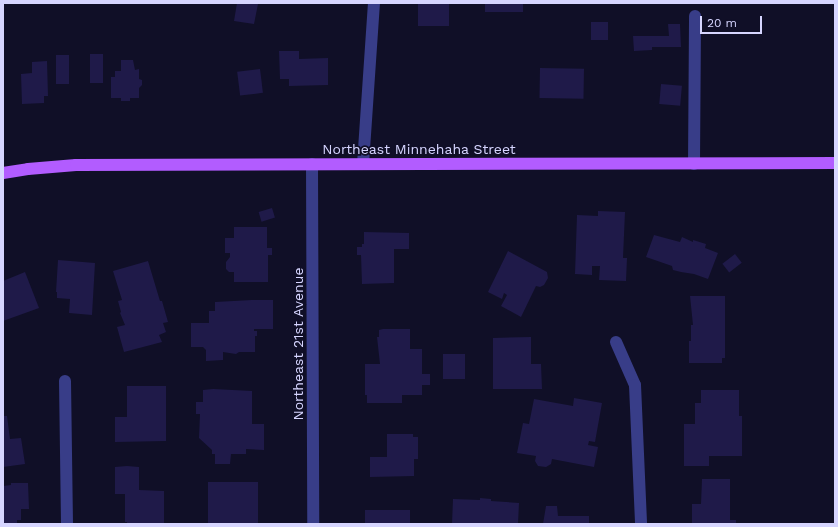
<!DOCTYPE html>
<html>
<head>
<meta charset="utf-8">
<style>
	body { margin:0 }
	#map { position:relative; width:838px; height:527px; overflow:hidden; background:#100f27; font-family:"Work Sans",sans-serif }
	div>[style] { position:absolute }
	.building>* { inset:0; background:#1f1a49; transform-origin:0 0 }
	.minor>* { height:12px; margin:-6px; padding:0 6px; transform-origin:6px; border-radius:6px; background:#383d88 }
	.major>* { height:12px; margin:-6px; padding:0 6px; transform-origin:6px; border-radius:6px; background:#b25cff }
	span { translate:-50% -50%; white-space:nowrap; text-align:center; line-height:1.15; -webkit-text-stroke:3.5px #100f27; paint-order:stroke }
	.street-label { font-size:14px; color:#d6d5ff }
	.frame { position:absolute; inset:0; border:4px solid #d6d5ff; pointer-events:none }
	.scale { position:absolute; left:700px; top:16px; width:62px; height:18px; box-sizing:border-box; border:2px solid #d6d5ff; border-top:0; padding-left:5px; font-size:12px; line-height:14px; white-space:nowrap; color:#d6d5ff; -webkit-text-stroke:3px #100f27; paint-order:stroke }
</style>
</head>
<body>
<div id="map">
	<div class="building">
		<i style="clip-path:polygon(237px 3px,258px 4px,254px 24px,234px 21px)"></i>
		<i style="left:418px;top:3px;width:31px;height:23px"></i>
		<i style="left:485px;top:3px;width:38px;height:9px"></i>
		<i style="left:591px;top:22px;width:17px;height:18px"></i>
		<i style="clip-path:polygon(668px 24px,680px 24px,681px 47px,652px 47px,652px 50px,634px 51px,633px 36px,669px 36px)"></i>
		<i style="clip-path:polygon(279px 51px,299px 51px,299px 59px,328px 58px,328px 85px,289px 86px,289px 79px,280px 79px)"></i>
		<i style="left:90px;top:54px;width:13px;height:29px"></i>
		<i style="left:56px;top:55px;width:13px;height:29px"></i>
		<i style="clip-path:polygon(121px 60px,133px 60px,135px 70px,139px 69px,139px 79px,142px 80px,142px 85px,139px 88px,139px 98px,130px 98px,130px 101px,121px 101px,121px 98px,111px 98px,111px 77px,115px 77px,115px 71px,121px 71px)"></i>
		<i style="clip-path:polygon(47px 61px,48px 96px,44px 96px,44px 103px,22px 104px,21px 74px,32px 73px,32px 62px)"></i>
		<i style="left:540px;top:68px;width:44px;height:30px;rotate:1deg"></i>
		<i style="left:260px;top:69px;width:24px;height:23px;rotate:83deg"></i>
		<i style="left:661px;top:84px;width:21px;height:20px;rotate:5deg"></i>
		<i style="left:272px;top:208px;width:10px;height:14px;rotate:73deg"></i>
		<i style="clip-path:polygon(598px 211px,625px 212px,623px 258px,627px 258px,626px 281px,599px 280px,600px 266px,592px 266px,592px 275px,575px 274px,577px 215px,598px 216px)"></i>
		<i style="clip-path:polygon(234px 227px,267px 227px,267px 248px,272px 248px,272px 255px,268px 255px,268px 282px,234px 282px,234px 272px,229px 272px,226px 269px,226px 262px,230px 257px,230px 253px,225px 253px,225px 238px,234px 238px)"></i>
		<i style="clip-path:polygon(364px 232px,409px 233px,409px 249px,394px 249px,394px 283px,362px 284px,361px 255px,357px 255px,357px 247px,362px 247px,362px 244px,364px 244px)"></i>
		<i style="clip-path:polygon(654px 235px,680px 242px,682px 237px,693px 242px,693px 240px,706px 244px,705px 248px,718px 253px,708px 279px,694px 274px,681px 272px,673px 270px,672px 266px,646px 257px)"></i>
		<i style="clip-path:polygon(508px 251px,547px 272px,548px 278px,544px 285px,540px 287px,536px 286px,521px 317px,501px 306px,507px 295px,504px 293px,502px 299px,488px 292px)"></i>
		<i style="left:735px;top:254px;width:11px;height:16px;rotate:52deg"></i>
		<i style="clip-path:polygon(58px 260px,95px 263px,92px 315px,69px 313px,70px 299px,57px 298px,57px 292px,56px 292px)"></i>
		<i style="clip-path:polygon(148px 261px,160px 301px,162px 301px,168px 322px,163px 323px,166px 332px,159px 335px,162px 342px,124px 352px,117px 327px,125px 325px,120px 313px,121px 312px,118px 301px,122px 300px,113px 271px)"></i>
		<i style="clip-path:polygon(25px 272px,39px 308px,3px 321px,3px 281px)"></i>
		<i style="clip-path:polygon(690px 296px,725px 296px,725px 358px,722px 358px,722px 363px,689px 363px,689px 341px,691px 341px,691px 325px,693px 325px)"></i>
		<i style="clip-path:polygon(252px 300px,273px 300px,273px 329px,254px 329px,254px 331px,257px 331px,257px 336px,255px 336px,255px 352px,239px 352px,236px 354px,223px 352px,223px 360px,206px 361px,206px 350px,203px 347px,191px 347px,191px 323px,209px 323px,209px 311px,215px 311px,215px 302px)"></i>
		<i style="clip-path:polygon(383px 329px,410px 329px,410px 349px,422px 349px,422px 374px,430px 374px,430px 385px,422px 385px,422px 395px,402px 395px,402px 403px,367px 403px,367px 395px,365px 395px,365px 364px,380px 364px,377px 337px,379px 337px,379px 330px)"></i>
		<i style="clip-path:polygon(531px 337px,531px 364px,541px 364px,542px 389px,493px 389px,493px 338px)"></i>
		<i style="left:465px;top:354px;width:25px;height:22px;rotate:90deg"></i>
		<i style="clip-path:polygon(127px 386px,166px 386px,166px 441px,115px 442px,115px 417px,127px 417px)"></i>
		<i style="clip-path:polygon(213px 389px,252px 391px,252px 424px,264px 424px,264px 450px,246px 449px,246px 454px,231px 454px,230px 464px,215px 464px,215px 454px,212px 454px,212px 450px,199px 438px,200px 414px,196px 414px,196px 402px,203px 402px,203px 390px)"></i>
		<i style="clip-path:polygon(701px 390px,739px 390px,739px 416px,742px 416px,742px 456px,709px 456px,709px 466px,684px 466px,684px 424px,695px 424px,695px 403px,701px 403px)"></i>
		<i style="clip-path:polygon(574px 398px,602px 403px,595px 442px,589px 441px,588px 445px,598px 447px,594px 467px,552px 459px,551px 464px,546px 467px,538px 466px,535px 461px,536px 456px,517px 453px,523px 423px,529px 424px,534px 399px,573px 406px)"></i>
		<i style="clip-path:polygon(3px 416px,7px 416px,10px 439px,21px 438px,25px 464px,3px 467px)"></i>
		<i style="clip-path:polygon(387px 434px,413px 434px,413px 437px,418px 437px,418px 459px,414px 459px,414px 476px,370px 477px,370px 457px,387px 457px)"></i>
		<i style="clip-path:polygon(127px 466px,139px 467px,139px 490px,164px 491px,164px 524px,127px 524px,127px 522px,125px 522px,125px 494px,115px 494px,115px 467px)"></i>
		<i style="clip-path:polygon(702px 479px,730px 479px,730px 520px,736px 520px,736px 524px,692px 524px,692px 504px,701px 504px)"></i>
		<i style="left:208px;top:482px;width:50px;height:42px"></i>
		<i style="clip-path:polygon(11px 483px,28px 483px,29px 509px,21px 509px,21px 520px,17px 520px,17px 524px,3px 524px,3px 486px,11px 485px)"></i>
		<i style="clip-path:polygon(480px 498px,491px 499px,491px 501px,519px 503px,518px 524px,452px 524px,453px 499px,480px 500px)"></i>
		<i style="clip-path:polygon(546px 506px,557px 506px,558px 516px,589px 516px,589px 524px,543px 524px)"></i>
		<i style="left:410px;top:510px;width:14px;height:45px;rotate:90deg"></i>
	</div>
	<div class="minor">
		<i style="left:312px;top:164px;width:360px;rotate:89.8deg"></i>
		<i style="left:363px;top:164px;width:161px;rotate:-86.1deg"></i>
		<i style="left:694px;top:164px;width:148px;rotate:-89.6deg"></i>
		<i style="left:616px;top:342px;width:47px;rotate:66.2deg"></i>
		<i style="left:635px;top:385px;width:139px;rotate:87.5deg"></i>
		<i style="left:65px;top:381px;width:143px;rotate:89.2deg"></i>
	</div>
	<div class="major">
		<i style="left:3px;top:173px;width:25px;rotate:-9deg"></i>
		<i style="left:28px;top:169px;width:48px;rotate:-4.8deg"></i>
		<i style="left:76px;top:165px;width:759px;rotate:-0.15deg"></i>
	</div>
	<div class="street-label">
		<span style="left:419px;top:149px">Northeast Minnehaha Street</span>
		<span style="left:298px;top:344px;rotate:-90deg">Northeast 21st Avenue</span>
	</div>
	<div class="frame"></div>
	<div class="scale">20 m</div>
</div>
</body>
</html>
